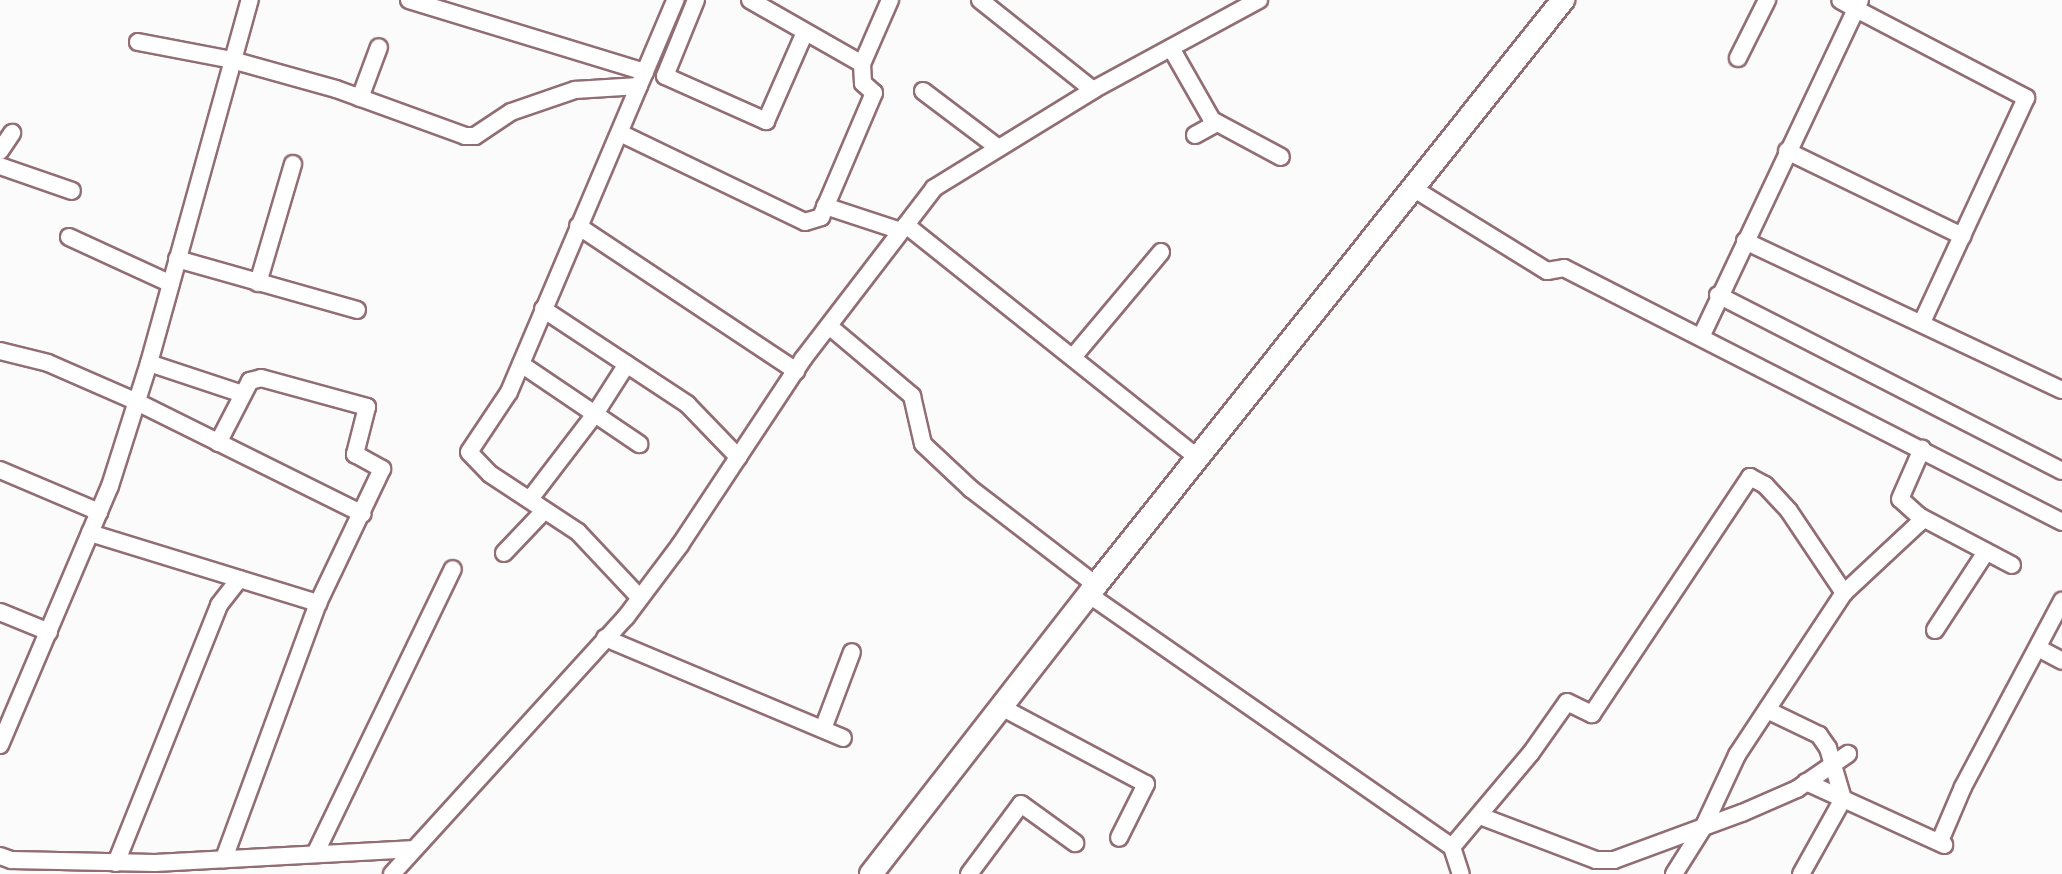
<!DOCTYPE html>
<html>
<head>
<meta charset="utf-8">
<style>
	body { margin:0 }
	#map { position:relative; width:2062px; height:874px; overflow:hidden; background:#fafbfa; font-family:"Sofia Sans Condensed",sans-serif }
	div>[style] { position:absolute }
	.roads { filter:drop-shadow(2px 0 #916e73) drop-shadow(-2px 0 #916e73) drop-shadow(0 2px #916e73) drop-shadow(0 -2px #916e73) }
	.minor>* { height:16px; margin:-8px; padding:0 8px; transform-origin:8px; border-radius:8px; background:#fff }
	.secondary>* { height:22px; margin:-11px; padding:0 11px; transform-origin:11px; border-radius:11px; background:#fff }
	span { translate:-50% -50%; white-space:nowrap; text-align:center; line-height:1.15; -webkit-text-stroke:4.5px #fff; paint-order:stroke }
</style>
</head>
<body>
<div id="map">
	<div class="roads">
		<div class="minor">
			<i style="left:409px;top:0;width:247px;rotate:17deg"></i>
			<i style="left:696px;top:0;width:82px;rotate:112.2deg"></i>
			<i style="left:665px;top:76px;width:111px;rotate:24deg"></i>
			<i style="left:766px;top:121px;width:97px;rotate:-66.3deg"></i>
			<i style="left:750px;top:0;width:129px;rotate:29.7deg"></i>
			<i style="left:980px;top:0;width:144px;rotate:38.5deg"></i>
			<i style="left:1860px;top:0;width:10px;rotate:114deg"></i>
			<i style="left:1856px;top:9px;width:192px;rotate:27.6deg"></i>
			<i style="left:2026px;top:98px;width:247px;rotate:114.9deg"></i>
			<i style="left:138px;top:42px;width:96px;rotate:10.8deg"></i>
			<i style="left:232px;top:60px;width:108px;rotate:15.6deg"></i>
			<i style="left:336px;top:89px;width:137px;rotate:20deg"></i>
			<i style="left:465px;top:136px;width:10px"></i>
			<i style="left:475px;top:136px;width:43px;rotate:-33.7deg"></i>
			<i style="left:511px;top:112px;width:68px;rotate:-19deg"></i>
			<i style="left:575px;top:90px;width:64px;rotate:-3.6deg"></i>
			<i style="left:1171px;top:48px;width:83px;rotate:60.3deg"></i>
			<i style="left:1212px;top:120px;width:78px;rotate:28.2deg"></i>
			<i style="left:1738px;top:58px;width:65px;rotate:-63.4deg"></i>
			<i style="left:923px;top:91px;width:91px;rotate:37deg"></i>
			<i style="left:360px;top:98px;width:54px;rotate:-69.6deg"></i>
			<i style="left:620px;top:133px;width:205px;rotate:25.7deg"></i>
			<i style="left:805px;top:222px;width:17px;rotate:-17deg"></i>
			<i style="left:821px;top:217px;width:135px;rotate:-66.9deg"></i>
			<i style="left:874px;top:93px;width:15px;rotate:-138deg"></i>
			<i style="left:863px;top:83px;width:19px;rotate:-93deg"></i>
			<i style="left:862px;top:64px;width:70px;rotate:-66.4deg"></i>
			<i style="left:1195px;top:135px;width:25px;rotate:-29deg"></i>
			<i style="left:0;top:151px;width:22px;rotate:-56deg"></i>
			<i style="left:1787px;top:151px;width:195px;rotate:25.9deg"></i>
			<i style="left:0;top:166px;width:76px;rotate:19.1deg"></i>
			<i style="left:1411px;top:187px;width:160px;rotate:31.7deg"></i>
			<i style="left:1547px;top:271px;width:17px;rotate:-10deg"></i>
			<i style="left:1564px;top:268px;width:559px;rotate:27.02deg"></i>
			<i style="left:825px;top:206px;width:80px;rotate:18.2deg"></i>
			<i style="left:906px;top:225px;width:372px;rotate:38.6deg"></i>
			<i style="left:578px;top:226px;width:262px;rotate:33.6deg"></i>
			<i style="left:69px;top:237px;width:112px;rotate:24.7deg"></i>
			<i style="left:1745px;top:241px;width:350px;rotate:25.2deg"></i>
			<i style="left:177px;top:259px;width:187px;rotate:15.8deg"></i>
			<i style="left:258px;top:283px;width:124px;rotate:-73.6deg"></i>
			<i style="left:1718px;top:295px;width:386px;rotate:27.1deg"></i>
			<i style="left:543px;top:309px;width:173px;rotate:33.4deg"></i>
			<i style="left:687px;top:404px;width:74px;rotate:46.1deg"></i>
			<i style="left:829px;top:326px;width:109px;rotate:40.1deg"></i>
			<i style="left:912px;top:396px;width:49px;rotate:77.1deg"></i>
			<i style="left:923px;top:444px;width:66px;rotate:43.2deg"></i>
			<i style="left:971px;top:489px;width:158px;rotate:37.5deg"></i>
			<i style="left:1701px;top:337px;width:363px;rotate:-64.7deg"></i>
			<i style="left:1856px;top:9px;width:18px;rotate:-151deg"></i>
			<i style="left:0;top:351px;width:49px;rotate:14deg"></i>
			<i style="left:48px;top:363px;width:95px;rotate:23.6deg"></i>
			<i style="left:135px;top:401px;width:254px;rotate:26.4deg"></i>
			<i style="left:1073px;top:357px;width:137px;rotate:-50deg"></i>
			<i style="left:149px;top:363px;width:99px;rotate:18.3deg"></i>
			<i style="left:521px;top:364px;width:143px;rotate:34.1deg"></i>
			<i style="left:218px;top:443px;width:70px;rotate:-62.7deg"></i>
			<i style="left:250px;top:381px;width:11px;rotate:-15deg"></i>
			<i style="left:261px;top:378px;width:110px;rotate:15.3deg"></i>
			<i style="left:367px;top:407px;width:49px;rotate:104.3deg"></i>
			<i style="left:355px;top:454px;width:31px;rotate:29deg"></i>
			<i style="left:382px;top:469px;width:148px;rotate:115.5deg"></i>
			<i style="left:318px;top:603px;width:273px;rotate:110.2deg"></i>
			<i style="left:0;top:470px;width:108px;rotate:23deg"></i>
			<i style="left:530px;top:499px;width:107px;rotate:-52.6deg"></i>
			<i style="left:595px;top:414px;width:59px;rotate:-57.4deg"></i>
			<i style="left:1919px;top:516px;width:105px;rotate:27.8deg"></i>
			<i style="left:90px;top:533px;width:239px;rotate:17.1deg"></i>
			<i style="left:504px;top:553px;width:59px;rotate:-46.4deg"></i>
			<i style="left:1088px;top:594px;width:443px;rotate:34.8deg"></i>
			<i style="left:1452px;top:847px;width:28px;rotate:72deg"></i>
			<i style="left:640px;top:598px;width:91px;rotate:-133.2deg"></i>
			<i style="left:578px;top:532px;width:105px;rotate:-146.6deg"></i>
			<i style="left:490px;top:474px;width:30px;rotate:-134deg"></i>
			<i style="left:469px;top:452px;width:72px;rotate:-56.3deg"></i>
			<i style="left:509px;top:392px;width:426px;rotate:-67deg"></i>
			<i style="left:0;top:612px;width:53px;rotate:22.2deg"></i>
			<i style="left:1935px;top:630px;width:93px;rotate:-56.8deg"></i>
			<i style="left:605px;top:638px;width:258px;rotate:22.8deg"></i>
			<i style="left:2038px;top:648px;width:27px;rotate:28deg"></i>
			<i style="left:1001px;top:707px;width:164px;rotate:28deg"></i>
			<i style="left:1146px;top:784px;width:60px;rotate:116.6deg"></i>
			<i style="left:1767px;top:710px;width:58px;rotate:25.7deg"></i>
			<i style="left:1819px;top:735px;width:16px;rotate:55deg"></i>
			<i style="left:1828px;top:748px;width:53px;rotate:73.6deg"></i>
			<i style="left:1843px;top:799px;width:86px;rotate:119.2deg"></i>
			<i style="left:823px;top:729px;width:82px;rotate:-69.4deg"></i>
			<i style="left:0;top:745px;width:281px;rotate:-67deg"></i>
			<i style="left:110px;top:486px;width:129px;rotate:-72.4deg"></i>
			<i style="left:149px;top:363px;width:377px;rotate:-74.5deg"></i>
			<i style="left:1806px;top:782px;width:152px;rotate:24.5deg"></i>
			<i style="left:1480px;top:816px;width:124px;rotate:20.8deg"></i>
			<i style="left:1596px;top:860px;width:18px"></i>
			<i style="left:1614px;top:860px;width:136px;rotate:-20.2deg"></i>
			<i style="left:1742px;top:813px;width:60px;rotate:-23.6deg"></i>
			<i style="left:1797px;top:789px;width:62px;rotate:-34.5deg"></i>
			<i style="left:1940px;top:841px;width:59px;rotate:-66.9deg"></i>
			<i style="left:1963px;top:787px;width:211px;rotate:-62deg"></i>
			<i style="left:1452px;top:847px;width:123px;rotate:-50deg"></i>
			<i style="left:1531px;top:753px;width:62px;rotate:-54.8deg"></i>
			<i style="left:1567px;top:702px;width:28px;rotate:26deg"></i>
			<i style="left:1592px;top:714px;width:285px;rotate:-56.3deg"></i>
			<i style="left:1750px;top:477px;width:17px;rotate:28deg"></i>
			<i style="left:1765px;top:485px;width:35px;rotate:47deg"></i>
			<i style="left:1789px;top:511px;width:99px;rotate:56.1deg"></i>
			<i style="left:316px;top:852px;width:314px;rotate:-64.2deg"></i>
			<i style="left:0;top:856px;width:12px;rotate:20deg"></i>
			<i style="left:11px;top:860px;width:144px;rotate:1.2deg"></i>
			<i style="left:155px;top:863px;width:256px;rotate:-3.1deg"></i>
			<i style="left:116px;top:863px;width:278px;rotate:-68.2deg"></i>
			<i style="left:219px;top:605px;width:33px;rotate:-52deg"></i>
			<i style="left:392px;top:874px;width:348px;rotate:-47.7deg"></i>
			<i style="left:626px;top:617px;width:90px;rotate:-53.1deg"></i>
			<i style="left:680px;top:545px;width:223px;rotate:-56.5deg"></i>
			<i style="left:803px;top:359px;width:215px;rotate:-52.5deg"></i>
			<i style="left:934px;top:188px;width:187px;rotate:-31.6deg"></i>
			<i style="left:1093px;top:90px;width:189px;rotate:-28.5deg"></i>
			<i style="left:969px;top:874px;width:87px;rotate:-53.4deg"></i>
			<i style="left:1021px;top:804px;width:67px;rotate:35.8deg"></i>
			<i style="left:1674px;top:874px;width:54px;rotate:-57.8deg"></i>
			<i style="left:1703px;top:828px;width:81px;rotate:-65deg"></i>
			<i style="left:1737px;top:755px;width:194px;rotate:-56.6deg"></i>
			<i style="left:1844px;top:593px;width:103px;rotate:-43deg"></i>
			<i style="left:1919px;top:523px;width:7px;rotate:-90deg"></i>
			<i style="left:1919px;top:516px;width:25px;rotate:-138deg"></i>
			<i style="left:1900px;top:499px;width:55px;rotate:-66.3deg"></i>
		</div>
		<div class="secondary">
			<i style="left:871px;top:874px;width:366px;rotate:-52.1deg"></i>
			<i style="left:1096px;top:585px;width:749px;rotate:-51.4deg"></i>
		</div>
	</div>
</div>
</body>
</html>
